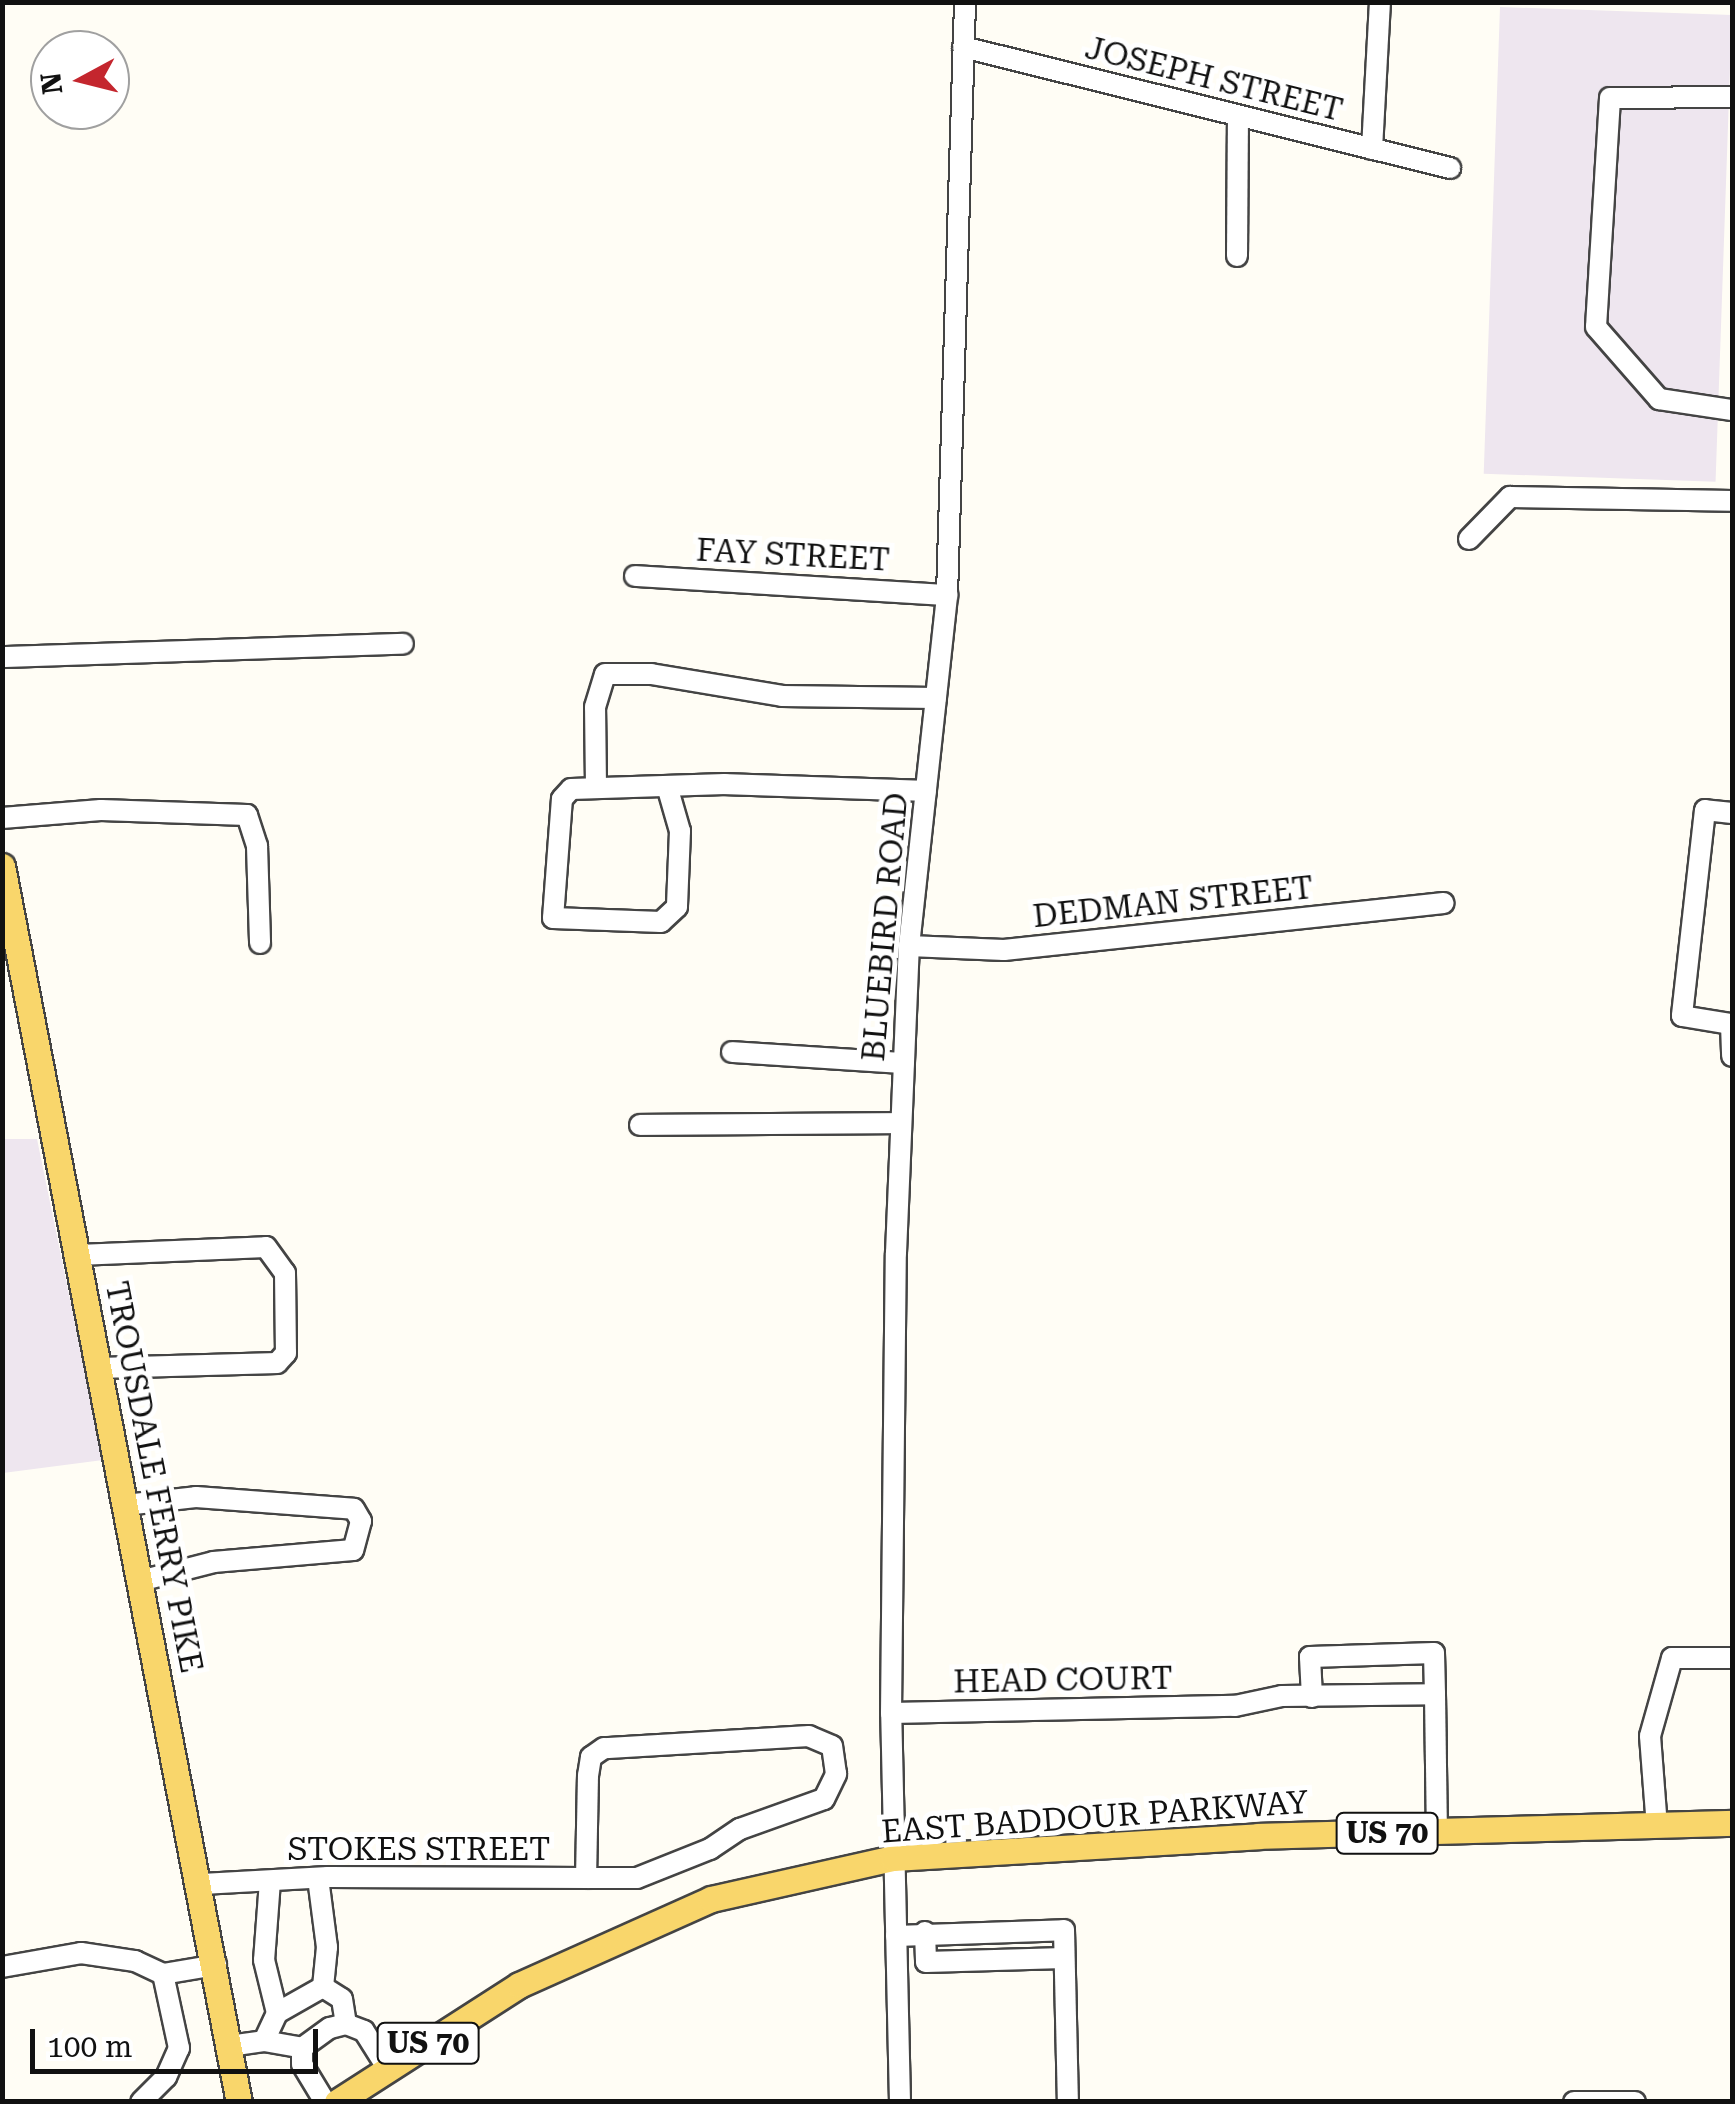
<!DOCTYPE html>
<html>
<head>
<meta charset="utf-8">
<style>
	body { margin:0 }
	#map { position:relative; width:1735px; height:2104px; overflow:hidden; background:#fffdf5; font-family:"Roboto Serif",serif }
	div>[style] { position:absolute }
	.industrial>* { inset:0; background:#eee6ef; transform-origin:0 0 }
	.roads { filter:drop-shadow(2px 0 #444) drop-shadow(-2px 0 #444) drop-shadow(0 2px #444) drop-shadow(0 -2px #444) }
	.minor>* { height:20px; margin:-10px; padding:0 10px; transform-origin:10px; border-radius:10px; background:#fff }
	.major>* { height:25px; margin:-12.5px; padding:0 12.5px; transform-origin:12.5px; border-radius:12.5px; background:#f9d66b }
	span { translate:-50% -50%; white-space:nowrap; text-align:center; line-height:1.15; -webkit-text-stroke:10px #fff; paint-order:stroke }
	.shield-label span { padding:2px 8px; background:#fff; border:2px solid; border-radius:8px; -webkit-text-stroke-width:0 }
	.shield-label { font-size:30px; color:#111; font-weight:700 }
	.street-label { font-size:32px; color:#111 }
	.frame { position:absolute; inset:0; border:5px solid #111; pointer-events:none }
	.north { position:absolute; left:30px; top:30px; width:100px; height:100px; box-sizing:border-box; background:#fff; border:2px solid #a0a0a0; border-radius:50%; rotate:263deg; font-size:28px; font-weight:700; line-height:40px; text-align:center; color:#111 }
	.north::after { content:''; display:block; margin:auto; width:35px; height:45px; background:#c4262e; clip-path:polygon(50% 0,100% 100%,50% 72%,0 100%) }
	.scale { position:absolute; left:30px; top:2029px; width:288px; height:45px; box-sizing:border-box; border:5px solid #111; border-top:0; padding-left:12px; font-size:30px; line-height:35px; white-space:nowrap; color:#111; -webkit-text-stroke:8px #fff; paint-order:stroke }
</style>
</head>
<body>
<div id="map">
	<div class="industrial">
		<i style="left:1500px;top:7px;width:232px;height:467px;rotate:2deg"></i>
		<i style="clip-path:polygon(2px 1139px,37px 1139px,103px 1460px,3px 1473px)"></i>
	</div>
	<div class="roads">
		<div class="minor">
			<i style="left:963px;top:47px;width:502px;rotate:13.95deg"></i>
			<i style="left:1732px;top:97px;width:122px;rotate:179.5deg"></i>
			<i style="left:1610px;top:98px;width:229px;rotate:93.5deg"></i>
			<i style="left:1596px;top:327px;width:96px;rotate:48.8deg"></i>
			<i style="left:1659px;top:399px;width:74px;rotate:8.6deg"></i>
			<i style="left:1372px;top:149px;width:147px;rotate:-86.9deg"></i>
			<i style="left:1237px;top:256px;width:139px;rotate:-89.6deg"></i>
			<i style="left:1469px;top:539px;width:59px;rotate:-45.7deg"></i>
			<i style="left:1510px;top:497px;width:222px;rotate:1deg"></i>
			<i style="left:635px;top:576px;width:313px;rotate:3.5deg"></i>
			<i style="left:2px;top:657px;width:401px;rotate:-1.9deg"></i>
			<i style="left:596px;top:786px;width:79px;rotate:-90.7deg"></i>
			<i style="left:595px;top:707px;width:34px;rotate:-73deg"></i>
			<i style="left:605px;top:674px;width:46px"></i>
			<i style="left:651px;top:674px;width:133px;rotate:9.5deg"></i>
			<i style="left:782px;top:696px;width:154px;rotate:0.7deg"></i>
			<i style="left:667px;top:786px;width:47px;rotate:73.9deg"></i>
			<i style="left:680px;top:831px;width:76px;rotate:92.3deg"></i>
			<i style="left:677px;top:907px;width:22px;rotate:137deg"></i>
			<i style="left:661px;top:922px;width:108px;rotate:-177.9deg"></i>
			<i style="left:553px;top:918px;width:119px;rotate:-85.7deg"></i>
			<i style="left:562px;top:799px;width:13px;rotate:-48deg"></i>
			<i style="left:571px;top:789px;width:154px;rotate:-1.9deg"></i>
			<i style="left:725px;top:784px;width:201px;rotate:2deg"></i>
			<i style="left:1732px;top:813px;width:27px;rotate:-174deg"></i>
			<i style="left:1705px;top:810px;width:207px;rotate:96.4deg"></i>
			<i style="left:1682px;top:1016px;width:50px;rotate:9.3deg"></i>
			<i style="left:1731px;top:1024px;width:32px;rotate:88deg"></i>
			<i style="left:2px;top:818px;width:99px;rotate:-4.6deg"></i>
			<i style="left:101px;top:810px;width:146px;rotate:2deg"></i>
			<i style="left:247px;top:815px;width:33px;rotate:72deg"></i>
			<i style="left:257px;top:846px;width:97px;rotate:88.2deg"></i>
			<i style="left:909px;top:946px;width:95px;rotate:2.4deg"></i>
			<i style="left:1004px;top:950px;width:442px;rotate:-6.1deg"></i>
			<i style="left:732px;top:1052px;width:172px;rotate:3.7deg"></i>
			<i style="left:640px;top:1125px;width:261px;rotate:-0.4deg"></i>
			<i style="left:78px;top:1255px;width:188px;rotate:-2.4deg"></i>
			<i style="left:266px;top:1247px;width:32px;rotate:54deg"></i>
			<i style="left:285px;top:1273px;width:80px;rotate:89.3deg"></i>
			<i style="left:286px;top:1353px;width:13px;rotate:132deg"></i>
			<i style="left:277px;top:1363px;width:178px;rotate:178.4deg"></i>
			<i style="left:125px;top:1505px;width:71px;rotate:-6.4deg"></i>
			<i style="left:196px;top:1497px;width:158px;rotate:4.3deg"></i>
			<i style="left:354px;top:1509px;width:14px;rotate:60deg"></i>
			<i style="left:361px;top:1521px;width:30px;rotate:105deg"></i>
			<i style="left:353px;top:1550px;width:140px;rotate:175.1deg"></i>
			<i style="left:214px;top:1562px;width:76px;rotate:165.6deg"></i>
			<i style="left:1312px;top:1697px;width:40px;rotate:-92.9deg"></i>
			<i style="left:1310px;top:1657px;width:124px;rotate:-1.8deg"></i>
			<i style="left:1434px;top:1653px;width:41px;rotate:88.6deg"></i>
			<i style="left:891px;top:1713px;width:344px;rotate:-1.2deg"></i>
			<i style="left:1235px;top:1706px;width:48px;rotate:-12deg"></i>
			<i style="left:1282px;top:1696px;width:153px;rotate:-0.7deg"></i>
			<i style="left:1435px;top:1694px;width:138px;rotate:89.2deg"></i>
			<i style="left:1657px;top:1827px;width:91px;rotate:-94.4deg"></i>
			<i style="left:1650px;top:1736px;width:81px;rotate:-74.2deg"></i>
			<i style="left:1672px;top:1658px;width:60px"></i>
			<i style="left:318px;top:1878px;width:70px;rotate:82.6deg"></i>
			<i style="left:327px;top:1947px;width:40px;rotate:95.7deg"></i>
			<i style="left:270px;top:1881px;width:79px;rotate:94.3deg"></i>
			<i style="left:264px;top:1960px;width:55px;rotate:76.2deg"></i>
			<i style="left:202px;top:1884px;width:126px;rotate:-3.2deg"></i>
			<i style="left:328px;top:1877px;width:258px;rotate:0.2deg"></i>
			<i style="left:586px;top:1878px;width:51px"></i>
			<i style="left:637px;top:1878px;width:79px;rotate:-21.7deg"></i>
			<i style="left:710px;top:1849px;width:36px;rotate:-34deg"></i>
			<i style="left:740px;top:1829px;width:89px;rotate:-19.7deg"></i>
			<i style="left:824px;top:1799px;width:28px;rotate:-64deg"></i>
			<i style="left:836px;top:1774px;width:28px;rotate:-98deg"></i>
			<i style="left:832px;top:1746px;width:25px;rotate:-157deg"></i>
			<i style="left:809px;top:1736px;width:205px;rotate:176.6deg"></i>
			<i style="left:604px;top:1748px;width:16px;rotate:145deg"></i>
			<i style="left:591px;top:1757px;width:18px;rotate:99deg"></i>
			<i style="left:588px;top:1775px;width:103px;rotate:91.1deg"></i>
			<i style="left:925px;top:1932px;width:30px;rotate:88deg"></i>
			<i style="left:926px;top:1962px;width:138px;rotate:-1.7deg"></i>
			<i style="left:896px;top:1936px;width:168px;rotate:-2deg"></i>
			<i style="left:1064px;top:1930px;width:172px;rotate:88.7deg"></i>
			<i style="left:2px;top:1967px;width:80px;rotate:-10deg"></i>
			<i style="left:81px;top:1953px;width:55px;rotate:8.4deg"></i>
			<i style="left:135px;top:1961px;width:31px;rotate:25deg"></i>
			<i style="left:163px;top:1974px;width:76px;rotate:77.8deg"></i>
			<i style="left:179px;top:2048px;width:32px;rotate:114deg"></i>
			<i style="left:166px;top:2077px;width:35px;rotate:135deg"></i>
			<i style="left:163px;top:1974px;width:54px;rotate:-9.6deg"></i>
			<i style="left:264px;top:2041px;width:31px;rotate:-65deg"></i>
			<i style="left:277px;top:2013px;width:53px;rotate:-29.5deg"></i>
			<i style="left:323px;top:1987px;width:22px;rotate:32deg"></i>
			<i style="left:342px;top:1999px;width:25px;rotate:81deg"></i>
			<i style="left:229px;top:2046px;width:35px;rotate:-8deg"></i>
			<i style="left:264px;top:2041px;width:39px;rotate:10deg"></i>
			<i style="left:325px;top:2102px;width:44px;rotate:-121.2deg"></i>
			<i style="left:302px;top:2064px;width:16px;rotate:-90deg"></i>
			<i style="left:302px;top:2048px;width:34px;rotate:-36deg"></i>
			<i style="left:330px;top:2028px;width:16px;rotate:-14deg"></i>
			<i style="left:346px;top:2024px;width:19px;rotate:21deg"></i>
			<i style="left:364px;top:2031px;width:45px;rotate:57.7deg"></i>
			<i style="left:900px;top:2102px;width:389px;rotate:-91.3deg"></i>
			<i style="left:891px;top:1713px;width:460px;rotate:-89.4deg"></i>
			<i style="left:896px;top:1253px;width:307px;rotate:-87.6deg"></i>
			<i style="left:909px;top:946px;width:353px;rotate:-83.8deg"></i>
			<i style="left:947px;top:595px;width:593px;rotate:-88.26deg"></i>
			<i style="left:1574px;top:2102px;width:61px"></i>
		</div>
		<div class="major">
			<i style="left:2px;top:866px;width:1259px;rotate:79.15deg"></i>
			<i style="left:337px;top:2102px;width:216px;rotate:-32.7deg"></i>
			<i style="left:519px;top:1985px;width:210px;rotate:-24.1deg"></i>
			<i style="left:711px;top:1899px;width:187px;rotate:-12.7deg"></i>
			<i style="left:893px;top:1858px;width:366px;rotate:-3.4deg"></i>
			<i style="left:1258px;top:1836px;width:474px;rotate:-1.6deg"></i>
		</div>
	</div>
	<div class="shield-label">
		<span style="left:1387px;top:1833px">US 70</span>
		<span style="left:428px;top:2043px">US 70</span>
	</div>
	<div class="street-label">
		<span style="left:1214px;top:79px;rotate:14deg">JOSEPH STREET</span>
		<span style="left:793px;top:555px;rotate:3deg">FAY STREET</span>
		<span style="left:1173px;top:902px;rotate:-6deg">DEDMAN STREET</span>
		<span style="left:885px;top:927px;rotate:-85deg">BLUEBIRD ROAD</span>
		<span style="left:154px;top:1477px;rotate:79deg">TROUSDALE FERRY PIKE</span>
		<span style="left:1063px;top:1680px;rotate:-1deg">HEAD COURT</span>
		<span style="left:1095px;top:1817px;rotate:-4deg">EAST BADDOUR PARKWAY</span>
		<span style="left:419px;top:1849px">STOKES STREET</span>
	</div>
	<div class="frame"></div>
	<div class="north">N</div>
	<div class="scale">100 m</div>
</div>
</body>
</html>
